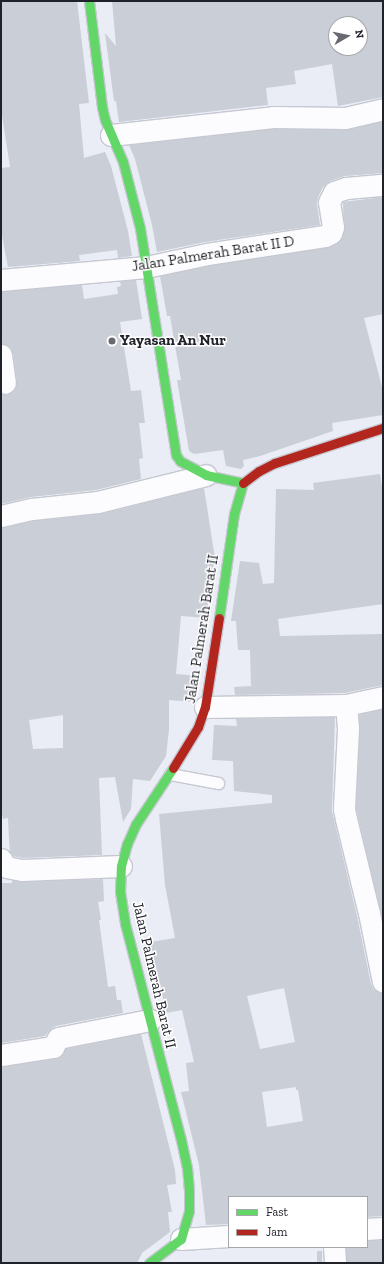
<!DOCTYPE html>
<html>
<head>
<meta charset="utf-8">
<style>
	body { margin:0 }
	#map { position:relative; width:384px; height:1264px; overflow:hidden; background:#eaecf6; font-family:"Zilla Slab",serif }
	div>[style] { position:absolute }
	.building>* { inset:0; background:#caced6; transform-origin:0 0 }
	.roads { filter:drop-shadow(1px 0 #c6c8d1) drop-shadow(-1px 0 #c6c8d1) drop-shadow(0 1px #c6c8d1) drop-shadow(0 -1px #c6c8d1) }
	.lane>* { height:11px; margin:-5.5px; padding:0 5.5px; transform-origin:5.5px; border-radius:5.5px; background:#fcfcfe }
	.street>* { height:21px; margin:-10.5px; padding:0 10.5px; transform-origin:10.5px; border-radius:10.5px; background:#fcfcfe }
	.fast>* { height:9px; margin:-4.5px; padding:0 4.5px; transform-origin:4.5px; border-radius:4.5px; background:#63d668 }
	.jam>* { height:9px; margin:-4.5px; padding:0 4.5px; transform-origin:4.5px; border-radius:4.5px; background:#b3261e }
	.dots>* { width:11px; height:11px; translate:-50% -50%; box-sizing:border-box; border:2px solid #fff; border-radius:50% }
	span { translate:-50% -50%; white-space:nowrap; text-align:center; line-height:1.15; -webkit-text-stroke:3px #fff; paint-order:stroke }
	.street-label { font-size:15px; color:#20222a }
	.poi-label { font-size:15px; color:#20222a; font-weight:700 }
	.left { translate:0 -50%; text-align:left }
	.frame { position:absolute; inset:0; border:2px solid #20222a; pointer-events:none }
	.legend { position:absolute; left:228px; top:1196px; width:140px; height:52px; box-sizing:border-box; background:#fff; border:1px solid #a6a7aa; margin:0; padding:5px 7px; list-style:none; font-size:12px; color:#20222a }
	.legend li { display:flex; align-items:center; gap:8px; height:20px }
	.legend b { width:20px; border:1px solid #a6a7aa }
	.north { position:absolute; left:328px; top:16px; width:40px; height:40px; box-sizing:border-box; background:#fff; border:1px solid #a6a7aa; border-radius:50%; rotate:81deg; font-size:11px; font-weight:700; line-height:16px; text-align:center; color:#20222a }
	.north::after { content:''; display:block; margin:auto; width:14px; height:18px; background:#676971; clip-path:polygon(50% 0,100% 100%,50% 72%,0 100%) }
</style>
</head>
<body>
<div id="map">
	<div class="building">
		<i style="clip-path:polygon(1px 1px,77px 1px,89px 103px,79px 104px,84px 158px,105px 152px,111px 166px,128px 231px,132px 256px,118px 258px,117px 250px,79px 255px,80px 261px,8px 267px,1px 230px,1px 168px,10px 167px,1px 109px)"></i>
		<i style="clip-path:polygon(evenodd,112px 1px,383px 1px,383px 97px,338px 106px,332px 64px,294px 71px,296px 84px,266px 88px,268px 105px,119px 122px,116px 101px,114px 101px,105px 33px,116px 46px,112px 1px,336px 24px,360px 24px,360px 48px,336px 48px,336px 24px)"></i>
		<i style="clip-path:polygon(383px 121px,383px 173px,345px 176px,330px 181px,323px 187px,318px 197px,317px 204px,320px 225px,205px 242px,157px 252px,152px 225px,135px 159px,129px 145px,274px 129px,345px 130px)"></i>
		<i style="clip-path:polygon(383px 197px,383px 314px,364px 318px,383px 391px,383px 415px,332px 423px,333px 431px,260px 456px,243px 460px,244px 466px,241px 469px,226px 466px,223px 450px,194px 454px,189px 451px,177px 380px,181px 380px,170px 316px,167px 316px,160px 276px,209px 266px,330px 247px,337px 243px,344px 231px,343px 202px)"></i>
		<i style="clip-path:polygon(136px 280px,142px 319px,120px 322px,131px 391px,141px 390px,145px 423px,139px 423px,143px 458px,139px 459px,141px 479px,96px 490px,31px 497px,1px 504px,1px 394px,7px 395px,13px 392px,16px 387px,17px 382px,13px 353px,10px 347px,1px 343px,1px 292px,82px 285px,84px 299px,118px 294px,117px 287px,121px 286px,120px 281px)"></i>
		<i style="clip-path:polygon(380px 474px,383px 493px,383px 604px,278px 619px,280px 636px,383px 634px,383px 685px,345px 693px,235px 695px,234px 687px,251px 686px,250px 650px,238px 650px,236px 621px,231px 621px,240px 561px,259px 563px,263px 584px,274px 583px,276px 489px,314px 490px,313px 483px)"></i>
		<i style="clip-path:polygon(evenodd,204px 488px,215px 558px,206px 618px,181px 616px,176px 674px,198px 676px,193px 702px,169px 700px,169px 730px,166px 756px,150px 781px,133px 779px,131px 809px,123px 822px,115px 777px,99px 778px,102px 855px,23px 858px,13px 856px,10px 852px,9px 841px,8px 818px,3px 819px,1px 809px,1px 528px,34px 521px,101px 514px,204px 488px,63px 715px,63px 748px,33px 749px,29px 720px,63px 715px)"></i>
		<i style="clip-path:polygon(383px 709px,383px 922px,356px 808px,360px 730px,359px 714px)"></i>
		<i style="clip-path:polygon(evenodd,335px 717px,332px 811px,357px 916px,371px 984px,374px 990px,383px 994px,383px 1216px,367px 1217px,367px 1197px,229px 1197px,229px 1224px,206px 1225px,199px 1165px,181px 1092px,189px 1091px,186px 1063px,194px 1062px,182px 1010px,166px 1013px,156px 966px,149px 967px,144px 943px,175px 938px,165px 885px,159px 814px,272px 803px,272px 795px,234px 791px,233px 761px,212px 760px,214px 725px,237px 726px,236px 719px,335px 717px,284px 988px,295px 1042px,260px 1049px,247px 996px,284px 988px,335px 717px,296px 1087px,296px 1090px,298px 1090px,303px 1121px,267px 1127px,262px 1092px,296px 1087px)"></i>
		<i style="clip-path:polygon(103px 879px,104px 901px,98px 902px,101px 920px,99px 920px,108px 987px,115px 986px,117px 1000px,121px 1000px,123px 1013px,56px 1026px,51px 1029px,45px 1036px,1px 1043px,1px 883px,12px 883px,12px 880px,22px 882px)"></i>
		<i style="clip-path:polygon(141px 1034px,175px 1170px,176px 1184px,167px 1185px,172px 1212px,168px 1212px,170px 1232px,142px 1253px,137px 1263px,1px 1263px,1px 1067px,55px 1059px,60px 1057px,66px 1049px)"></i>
		<i style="clip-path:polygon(383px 1240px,383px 1263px,347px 1263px,346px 1248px,367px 1247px,367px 1241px)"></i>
		<i style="left:317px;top:1251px;width:5px;height:12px"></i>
	</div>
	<div class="roads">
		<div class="lane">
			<i style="left:170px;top:774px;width:49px;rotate:10.6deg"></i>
		</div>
		<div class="street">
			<i style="left:111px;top:135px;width:163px;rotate:-6.3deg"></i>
			<i style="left:273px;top:117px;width:72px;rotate:0.8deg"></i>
			<i style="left:345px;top:118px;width:39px;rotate:-13deg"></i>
			<i style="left:1px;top:280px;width:146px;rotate:-5.1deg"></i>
			<i style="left:146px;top:267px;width:62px;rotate:-12deg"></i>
			<i style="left:207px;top:254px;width:119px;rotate:-8.7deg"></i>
			<i style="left:325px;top:236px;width:7px;rotate:-27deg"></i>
			<i style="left:331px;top:233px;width:6px;rotate:-72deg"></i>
			<i style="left:333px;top:227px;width:25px;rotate:-99deg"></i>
			<i style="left:329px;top:202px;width:11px;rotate:-63deg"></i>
			<i style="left:334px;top:192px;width:13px;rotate:-18deg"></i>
			<i style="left:346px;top:188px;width:37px;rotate:-5deg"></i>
			<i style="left:1px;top:355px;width:28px;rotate:82deg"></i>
			<i style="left:1px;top:516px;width:32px;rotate:-13deg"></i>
			<i style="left:32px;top:509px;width:66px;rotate:-6.1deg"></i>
			<i style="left:98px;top:502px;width:111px;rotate:-14deg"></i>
			<i style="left:346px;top:705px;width:24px;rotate:85deg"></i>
			<i style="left:348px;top:729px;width:80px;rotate:92.9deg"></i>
			<i style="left:344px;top:809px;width:10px;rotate:79deg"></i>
			<i style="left:346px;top:819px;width:97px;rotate:76.3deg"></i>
			<i style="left:369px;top:913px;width:70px;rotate:78.5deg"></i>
			<i style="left:205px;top:707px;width:141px;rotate:-0.8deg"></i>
			<i style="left:346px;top:705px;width:38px;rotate:-12deg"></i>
			<i style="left:1px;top:859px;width:9px;rotate:58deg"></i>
			<i style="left:6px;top:867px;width:16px;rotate:11deg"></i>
			<i style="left:22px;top:870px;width:99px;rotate:-2.3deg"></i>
			<i style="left:1px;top:1055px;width:53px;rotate:-8.7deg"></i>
			<i style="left:53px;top:1047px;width:10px;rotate:-61deg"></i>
			<i style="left:58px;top:1038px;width:94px;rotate:-11.1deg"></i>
			<i style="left:367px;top:1229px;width:16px;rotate:-4deg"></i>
			<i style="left:181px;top:1239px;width:48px;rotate:-3.6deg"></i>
			<i style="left:334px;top:1247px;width:16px;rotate:86deg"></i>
		</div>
		<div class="fast">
			<i style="left:89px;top:1px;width:107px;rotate:83deg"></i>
			<i style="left:102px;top:107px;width:13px;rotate:77deg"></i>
			<i style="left:105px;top:120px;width:46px;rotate:66.8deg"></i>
			<i style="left:123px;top:162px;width:68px;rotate:75.6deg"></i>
			<i style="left:140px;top:228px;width:230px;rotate:81deg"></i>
			<i style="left:176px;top:455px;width:7px;rotate:56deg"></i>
			<i style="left:180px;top:461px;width:30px;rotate:28deg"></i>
			<i style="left:206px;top:475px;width:38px;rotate:12deg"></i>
			<i style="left:219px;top:618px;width:105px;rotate:-81.8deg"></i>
			<i style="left:234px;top:514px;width:32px;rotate:-74deg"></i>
			<i style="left:149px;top:1263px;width:40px;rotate:-37deg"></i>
			<i style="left:181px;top:1239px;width:29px;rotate:-74deg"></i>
			<i style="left:189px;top:1211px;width:21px;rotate:-90deg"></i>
			<i style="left:189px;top:1190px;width:22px;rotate:-95deg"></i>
			<i style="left:187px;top:1168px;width:29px;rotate:-102deg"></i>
			<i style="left:181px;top:1140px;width:224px;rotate:-104.5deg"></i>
			<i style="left:125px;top:923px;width:31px;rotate:-99deg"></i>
			<i style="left:120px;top:892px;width:26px;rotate:-88deg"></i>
			<i style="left:121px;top:866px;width:23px;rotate:-75deg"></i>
			<i style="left:127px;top:844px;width:22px;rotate:-66deg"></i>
			<i style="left:136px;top:824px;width:67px;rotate:-56.5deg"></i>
		</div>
		<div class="jam">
			<i style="left:243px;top:483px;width:20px;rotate:-37deg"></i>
			<i style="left:259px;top:471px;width:18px;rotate:-27deg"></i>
			<i style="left:275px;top:463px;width:114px;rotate:-18deg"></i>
			<i style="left:173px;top:768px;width:48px;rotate:-58.6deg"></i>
			<i style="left:198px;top:727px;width:21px;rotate:-71deg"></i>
			<i style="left:205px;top:707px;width:90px;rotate:-81.1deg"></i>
		</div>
	</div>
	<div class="dots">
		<i style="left:112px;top:341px;background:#676971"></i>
	</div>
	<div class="street-label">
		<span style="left:213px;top:254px;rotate:-9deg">Jalan Palmerah Barat II D</span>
		<span style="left:202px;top:629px;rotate:-81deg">Jalan Palmerah Barat II</span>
		<span style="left:154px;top:975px;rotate:77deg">Jalan Palmerah Barat II</span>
	</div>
	<div class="poi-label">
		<span class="left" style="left:120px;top:341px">Yayasan An Nur</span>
	</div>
	<div class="frame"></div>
	<ul class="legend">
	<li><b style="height:5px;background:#63d668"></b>Fast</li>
	<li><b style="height:5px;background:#b3261e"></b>Jam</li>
	</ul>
	<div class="north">N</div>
</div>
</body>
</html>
